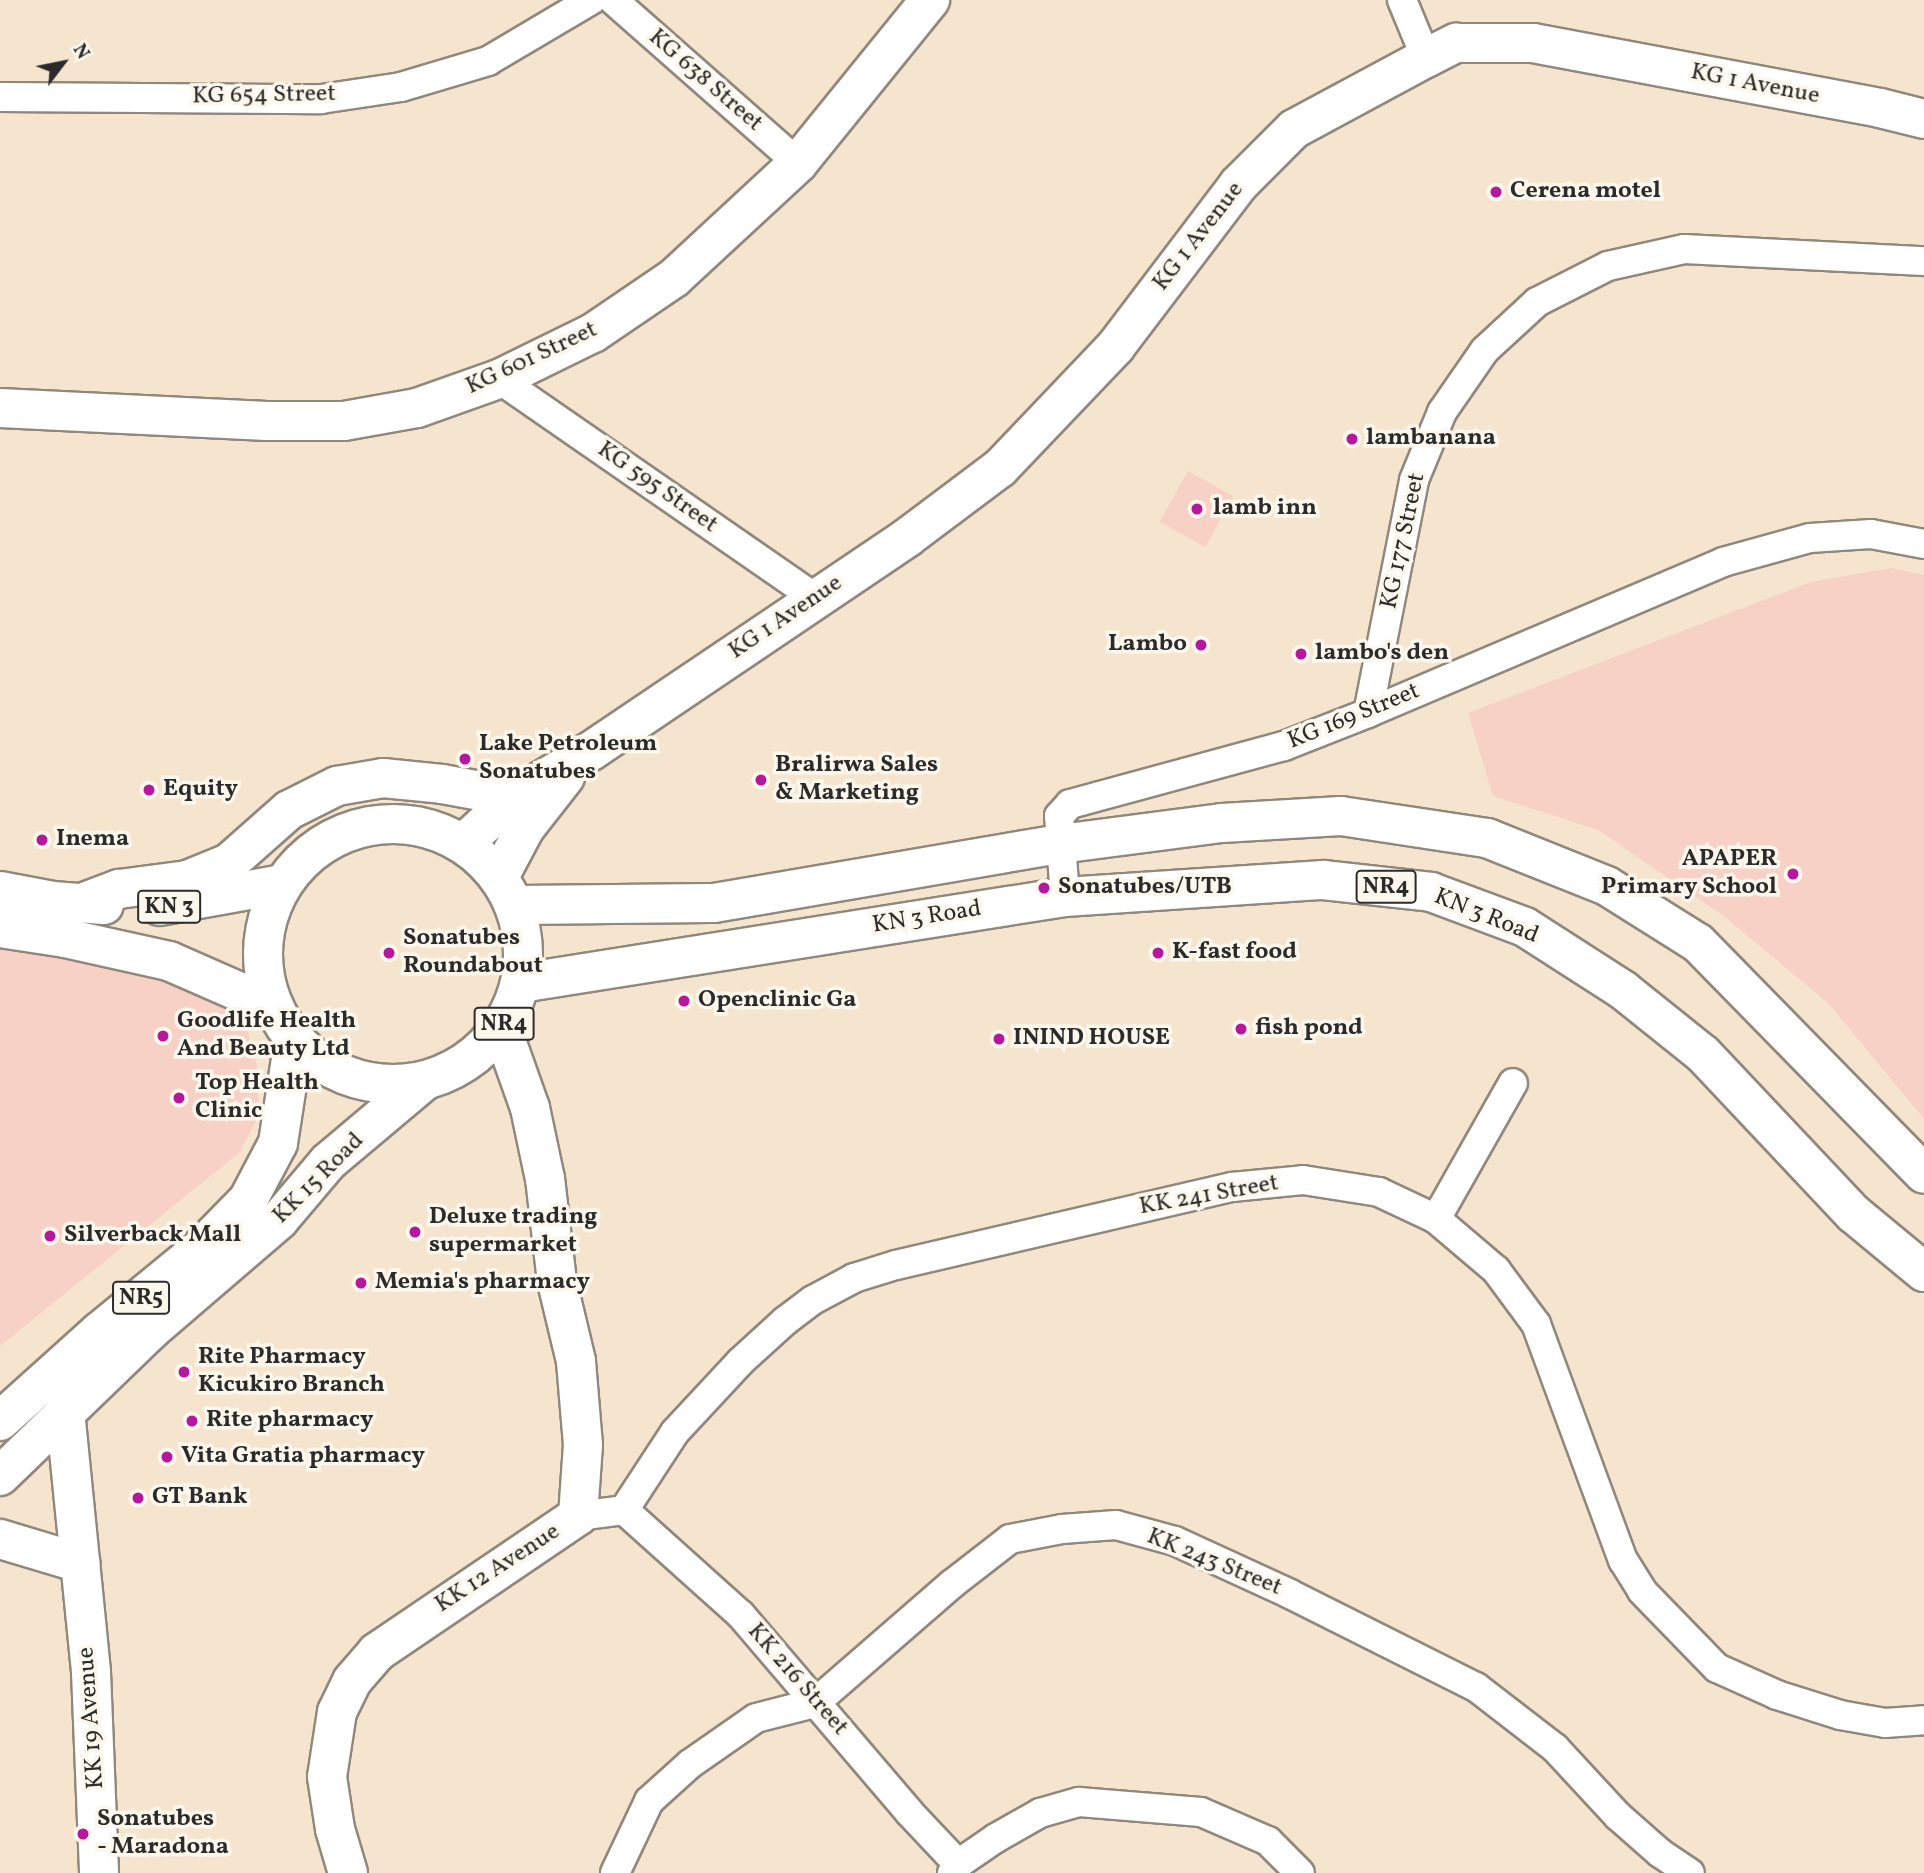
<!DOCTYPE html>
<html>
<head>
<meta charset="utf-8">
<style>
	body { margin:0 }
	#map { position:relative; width:1924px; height:1873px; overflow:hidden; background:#f6e5ce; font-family:Vollkorn,serif }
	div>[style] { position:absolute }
	.built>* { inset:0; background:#f7d1c6; transform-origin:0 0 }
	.roads { filter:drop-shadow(2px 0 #90887c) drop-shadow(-2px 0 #90887c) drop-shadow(0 2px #90887c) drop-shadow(0 -2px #90887c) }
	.street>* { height:28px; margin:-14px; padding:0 14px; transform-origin:14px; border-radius:14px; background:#fff }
	.secondary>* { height:38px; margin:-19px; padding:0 19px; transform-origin:19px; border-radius:19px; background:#fff }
	.highway>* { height:38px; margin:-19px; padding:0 19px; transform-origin:19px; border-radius:19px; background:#fff }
	.highway>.ring { margin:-19px; padding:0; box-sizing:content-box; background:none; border:38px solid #fff; border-radius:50% }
	.dots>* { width:19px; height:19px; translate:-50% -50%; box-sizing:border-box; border:4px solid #fbf7ec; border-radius:50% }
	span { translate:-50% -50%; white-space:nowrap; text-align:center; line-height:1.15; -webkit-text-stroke:7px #fbf7ec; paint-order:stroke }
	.shield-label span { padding:2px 5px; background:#fbf7ec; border:2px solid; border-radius:5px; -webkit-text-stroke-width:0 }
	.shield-label { font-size:23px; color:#2b2b2b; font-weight:700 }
	.street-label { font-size:24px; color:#2b2b2b }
	.poi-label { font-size:24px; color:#2b2b2b; font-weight:700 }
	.left { translate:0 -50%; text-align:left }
	.right { translate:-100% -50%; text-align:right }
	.north { position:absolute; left:28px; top:28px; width:70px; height:70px; -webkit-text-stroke:5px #fbf7ec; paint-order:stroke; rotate:58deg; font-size:19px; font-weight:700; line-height:28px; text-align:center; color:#2b2b2b }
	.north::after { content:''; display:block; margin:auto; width:24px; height:32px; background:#2b2b2b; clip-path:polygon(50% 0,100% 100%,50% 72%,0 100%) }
</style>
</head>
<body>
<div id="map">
	<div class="built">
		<i style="left:1188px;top:471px;width:52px;height:58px;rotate:29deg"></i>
		<i style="clip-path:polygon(1891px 568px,1924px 575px,1924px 1119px,1828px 1003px,1725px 917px,1598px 830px,1493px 796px,1468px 713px,1811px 582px)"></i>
		<i style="clip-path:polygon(0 932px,120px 951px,240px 1005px,257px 1065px,259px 1115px,240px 1152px,0 1346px)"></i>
	</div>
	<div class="roads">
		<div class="street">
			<i style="left:613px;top:0;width:247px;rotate:41.4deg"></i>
			<i style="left:1402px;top:0;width:63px;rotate:67.5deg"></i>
			<i style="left:0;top:97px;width:321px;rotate:0.4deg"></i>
			<i style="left:321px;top:99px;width:81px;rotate:-8.5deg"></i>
			<i style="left:401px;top:87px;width:91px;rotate:-16.6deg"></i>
			<i style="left:488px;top:61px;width:120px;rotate:-30.6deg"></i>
			<i style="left:499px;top:379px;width:383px;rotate:34.7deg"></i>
			<i style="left:1368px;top:713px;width:237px;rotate:-78.8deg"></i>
			<i style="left:1414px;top:480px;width:74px;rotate:-67.6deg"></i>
			<i style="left:1442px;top:412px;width:75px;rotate:-55.3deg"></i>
			<i style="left:1485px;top:350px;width:71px;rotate:-42.7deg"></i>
			<i style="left:1537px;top:302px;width:80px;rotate:-26.9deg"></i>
			<i style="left:1608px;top:266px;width:78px;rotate:-12.6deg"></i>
			<i style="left:1684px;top:249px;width:240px;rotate:2.9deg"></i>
			<i style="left:1065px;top:897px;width:81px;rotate:-94.2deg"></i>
			<i style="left:1059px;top:816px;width:16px;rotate:-47deg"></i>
			<i style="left:1070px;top:804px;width:222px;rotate:-15.2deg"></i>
			<i style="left:1284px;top:746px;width:90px;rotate:-21.4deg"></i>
			<i style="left:1368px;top:713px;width:386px;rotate:-23deg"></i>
			<i style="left:1723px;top:562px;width:90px;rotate:-15.4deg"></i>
			<i style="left:1810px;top:538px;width:61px;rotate:-3.8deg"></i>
			<i style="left:1871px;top:534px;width:54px;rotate:10.7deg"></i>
			<i style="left:1436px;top:1219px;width:156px;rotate:-60.5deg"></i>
			<i style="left:624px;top:1510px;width:157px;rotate:41.9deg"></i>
			<i style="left:741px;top:1615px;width:259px;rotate:49.5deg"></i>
			<i style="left:909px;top:1812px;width:71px;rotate:46.7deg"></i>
			<i style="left:578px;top:1516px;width:46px;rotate:-7.4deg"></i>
			<i style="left:624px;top:1510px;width:93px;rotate:-56.8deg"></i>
			<i style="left:675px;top:1432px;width:96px;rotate:-47.1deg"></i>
			<i style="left:740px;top:1362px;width:61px;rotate:-42.3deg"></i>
			<i style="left:785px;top:1321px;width:35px;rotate:-37deg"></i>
			<i style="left:813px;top:1300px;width:47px;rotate:-28.2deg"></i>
			<i style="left:854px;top:1278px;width:44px;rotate:-17.2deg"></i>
			<i style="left:896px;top:1265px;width:345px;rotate:-13.1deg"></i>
			<i style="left:1232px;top:1187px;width:71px;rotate:-5.6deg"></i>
			<i style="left:1303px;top:1180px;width:77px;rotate:9deg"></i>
			<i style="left:1379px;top:1192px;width:63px;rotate:25.3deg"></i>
			<i style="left:1436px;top:1219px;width:79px;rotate:40.4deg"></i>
			<i style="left:1496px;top:1270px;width:67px;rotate:53.5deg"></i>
			<i style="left:1536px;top:1324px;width:252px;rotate:69.8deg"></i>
			<i style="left:1623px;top:1560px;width:36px;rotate:58deg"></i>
			<i style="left:1642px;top:1591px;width:107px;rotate:45.8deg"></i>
			<i style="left:1717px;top:1668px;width:66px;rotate:24.2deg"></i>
			<i style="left:1777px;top:1695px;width:66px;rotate:17.6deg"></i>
			<i style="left:1840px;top:1715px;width:46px;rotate:10.1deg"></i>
			<i style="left:1885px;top:1723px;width:39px;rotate:-4deg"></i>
			<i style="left:615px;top:1873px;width:80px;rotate:-64.7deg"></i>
			<i style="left:649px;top:1801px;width:55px;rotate:-42.1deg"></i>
			<i style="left:690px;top:1764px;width:80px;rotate:-34.9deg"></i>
			<i style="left:756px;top:1718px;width:61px;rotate:-14.3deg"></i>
			<i style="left:815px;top:1703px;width:181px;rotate:-41deg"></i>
			<i style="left:952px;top:1584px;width:73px;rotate:-37.8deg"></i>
			<i style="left:1010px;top:1539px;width:53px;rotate:-10.9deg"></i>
			<i style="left:1062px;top:1529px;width:54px;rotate:-4.2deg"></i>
			<i style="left:1116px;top:1525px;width:61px;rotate:15.2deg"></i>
			<i style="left:1175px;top:1541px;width:127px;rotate:24.7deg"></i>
			<i style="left:1290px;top:1594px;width:208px;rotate:26.6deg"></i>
			<i style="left:1476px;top:1687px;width:100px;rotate:37.7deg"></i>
			<i style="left:1555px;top:1748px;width:93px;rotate:47.2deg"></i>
			<i style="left:1618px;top:1816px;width:56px;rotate:41.4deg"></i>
			<i style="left:1660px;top:1853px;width:36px;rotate:34deg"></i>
			<i style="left:952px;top:1873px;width:11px;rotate:-56deg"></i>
			<i style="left:958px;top:1864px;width:46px;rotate:-34.4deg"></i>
			<i style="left:996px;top:1838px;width:51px;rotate:-29.6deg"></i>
			<i style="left:1040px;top:1813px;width:41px;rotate:-15.8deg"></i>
			<i style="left:1079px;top:1802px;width:122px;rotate:4.7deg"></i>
			<i style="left:1201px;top:1812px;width:73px;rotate:23.4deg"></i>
			<i style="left:1268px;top:1841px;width:45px;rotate:45deg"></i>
		</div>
		<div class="secondary">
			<i style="left:0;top:408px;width:267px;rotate:2.8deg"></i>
			<i style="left:267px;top:421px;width:77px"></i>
			<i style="left:344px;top:421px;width:74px;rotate:-10.1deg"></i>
			<i style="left:417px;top:408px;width:87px;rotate:-19.5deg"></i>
			<i style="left:499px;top:379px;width:105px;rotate:-26.1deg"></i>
			<i style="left:593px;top:333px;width:98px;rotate:-34.2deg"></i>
			<i style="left:674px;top:278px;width:169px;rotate:-42.8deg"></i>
			<i style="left:798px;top:163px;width:210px;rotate:-51deg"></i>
			<i style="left:464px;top:843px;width:68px;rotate:-42.6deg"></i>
			<i style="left:514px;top:797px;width:90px;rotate:-30.9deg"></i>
			<i style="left:591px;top:751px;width:382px;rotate:-34deg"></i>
			<i style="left:908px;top:537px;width:115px;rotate:-36.9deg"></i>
			<i style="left:1000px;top:468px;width:168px;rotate:-46.4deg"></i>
			<i style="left:1116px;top:346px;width:202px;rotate:-52.8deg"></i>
			<i style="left:1238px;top:185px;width:79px;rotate:-45deg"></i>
			<i style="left:1294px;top:129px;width:150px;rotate:-28.3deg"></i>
			<i style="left:1426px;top:58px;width:34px;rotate:-27deg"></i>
			<i style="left:1456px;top:43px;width:77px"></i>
			<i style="left:1533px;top:43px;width:353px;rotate:10.6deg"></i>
			<i style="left:1880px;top:108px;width:45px;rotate:14deg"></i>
			<i style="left:499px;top:877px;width:55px;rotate:-62deg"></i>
			<i style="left:525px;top:828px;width:65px;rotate:-51.9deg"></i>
			<i style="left:65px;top:1411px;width:262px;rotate:84.3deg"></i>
			<i style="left:91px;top:1672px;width:201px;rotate:87.7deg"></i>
			<i style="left:0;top:1539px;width:84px;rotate:16.7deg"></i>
			<i style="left:348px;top:1873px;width:46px;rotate:-106.5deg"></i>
			<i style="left:335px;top:1829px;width:53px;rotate:-98.7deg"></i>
			<i style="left:327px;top:1777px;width:66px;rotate:-81.3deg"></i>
			<i style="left:337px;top:1712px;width:34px;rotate:-64deg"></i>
			<i style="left:352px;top:1681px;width:38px;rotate:-49deg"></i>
			<i style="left:377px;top:1652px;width:243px;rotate:-34.1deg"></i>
			<i style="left:578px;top:1516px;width:71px;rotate:-86deg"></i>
			<i style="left:583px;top:1445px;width:84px;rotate:-94.8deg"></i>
			<i style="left:576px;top:1361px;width:81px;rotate:-103.5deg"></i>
			<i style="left:557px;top:1282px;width:104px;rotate:-96.6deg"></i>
			<i style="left:545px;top:1179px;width:73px;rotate:-101.9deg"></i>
			<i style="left:530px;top:1108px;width:84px;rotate:-109.5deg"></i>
		</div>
		<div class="highway">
			<i class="ring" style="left:263px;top:824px;width:222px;height:222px"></i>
			<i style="left:0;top:891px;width:54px;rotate:10.7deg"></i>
			<i style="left:53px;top:901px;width:51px;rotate:4.5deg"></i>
			<i style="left:79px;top:904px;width:43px;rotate:-20.6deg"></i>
			<i style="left:119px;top:889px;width:69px;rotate:-7.5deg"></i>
			<i style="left:187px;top:880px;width:45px;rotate:-22deg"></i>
			<i style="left:229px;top:863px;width:80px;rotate:-41.5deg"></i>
			<i style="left:289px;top:810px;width:54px;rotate:-26.6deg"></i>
			<i style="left:337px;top:786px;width:47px;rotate:-9.9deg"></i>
			<i style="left:383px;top:778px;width:59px;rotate:5.8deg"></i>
			<i style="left:442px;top:784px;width:73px;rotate:10.2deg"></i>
			<i style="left:514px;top:905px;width:200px;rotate:-0.6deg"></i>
			<i style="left:714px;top:903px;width:351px;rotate:-9.7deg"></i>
			<i style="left:1060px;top:844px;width:163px;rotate:-7.4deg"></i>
			<i style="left:1222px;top:823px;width:119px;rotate:-3.4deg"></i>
			<i style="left:1341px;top:816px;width:148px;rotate:8.6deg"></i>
			<i style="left:1487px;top:838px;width:129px;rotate:21.8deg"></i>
			<i style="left:1607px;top:886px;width:107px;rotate:32.1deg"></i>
			<i style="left:1698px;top:943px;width:323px;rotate:45.6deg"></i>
			<i style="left:160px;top:906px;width:124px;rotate:-10.2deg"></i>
			<i style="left:0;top:928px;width:66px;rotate:8.7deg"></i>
			<i style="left:65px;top:938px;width:107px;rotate:12.5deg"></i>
			<i style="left:169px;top:961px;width:115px;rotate:23.7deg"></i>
			<i style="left:521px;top:983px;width:551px;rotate:-8.98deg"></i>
			<i style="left:1065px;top:897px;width:259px;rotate:-3.8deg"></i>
			<i style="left:1323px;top:880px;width:109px;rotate:6.3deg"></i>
			<i style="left:1431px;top:892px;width:100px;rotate:20.4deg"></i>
			<i style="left:1525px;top:927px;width:117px;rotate:32.7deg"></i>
			<i style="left:1623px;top:990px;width:102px;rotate:38.7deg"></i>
			<i style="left:1703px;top:1054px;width:220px;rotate:46.7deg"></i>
			<i style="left:1854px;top:1214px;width:91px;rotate:39.6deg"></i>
			<i style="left:0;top:1421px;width:133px;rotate:-42deg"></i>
			<i style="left:99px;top:1332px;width:129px;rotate:-39.4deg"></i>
			<i style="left:199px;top:1250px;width:70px;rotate:-45.6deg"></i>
			<i style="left:248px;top:1200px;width:64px;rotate:-62.2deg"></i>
			<i style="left:278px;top:1143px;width:104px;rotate:-81.2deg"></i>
			<i style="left:0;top:1476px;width:209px;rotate:-44deg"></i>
			<i style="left:150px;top:1331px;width:170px;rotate:-40.7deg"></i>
			<i style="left:279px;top:1220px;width:76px;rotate:-49.8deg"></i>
			<i style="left:328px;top:1162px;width:124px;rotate:-40.1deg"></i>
		</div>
	</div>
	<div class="dots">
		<i style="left:1496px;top:192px;background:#b5179e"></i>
		<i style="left:1352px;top:439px;background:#b5179e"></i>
		<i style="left:1197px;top:509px;background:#b5179e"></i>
		<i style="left:1201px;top:645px;background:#b5179e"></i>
		<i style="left:1301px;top:654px;background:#b5179e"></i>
		<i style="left:465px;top:759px;background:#b5179e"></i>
		<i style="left:761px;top:780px;background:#b5179e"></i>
		<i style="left:149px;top:790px;background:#b5179e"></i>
		<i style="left:42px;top:840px;background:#b5179e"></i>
		<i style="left:1793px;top:874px;background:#b5179e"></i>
		<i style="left:1044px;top:888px;background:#b5179e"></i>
		<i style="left:389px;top:953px;background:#b5179e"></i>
		<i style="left:1158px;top:953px;background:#b5179e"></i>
		<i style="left:684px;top:1001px;background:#b5179e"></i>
		<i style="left:1241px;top:1029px;background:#b5179e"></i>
		<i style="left:163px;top:1036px;background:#b5179e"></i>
		<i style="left:999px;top:1039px;background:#b5179e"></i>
		<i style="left:179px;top:1098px;background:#b5179e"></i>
		<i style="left:415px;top:1232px;background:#b5179e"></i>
		<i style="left:50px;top:1236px;background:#b5179e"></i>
		<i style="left:361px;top:1283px;background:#b5179e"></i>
		<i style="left:184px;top:1372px;background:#b5179e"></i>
		<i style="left:192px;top:1421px;background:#b5179e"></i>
		<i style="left:167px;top:1457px;background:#b5179e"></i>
		<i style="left:138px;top:1498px;background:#b5179e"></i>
		<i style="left:83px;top:1834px;background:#b5179e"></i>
	</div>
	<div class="shield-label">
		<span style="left:1386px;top:887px">NR4</span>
		<span style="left:169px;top:907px">KN 3</span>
		<span style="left:504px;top:1024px">NR4</span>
		<span style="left:141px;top:1298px">NR5</span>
	</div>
	<div class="street-label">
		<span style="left:705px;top:81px;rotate:41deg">KG 638 Street</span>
		<span style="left:1755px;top:85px;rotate:11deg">KG 1 Avenue</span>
		<span style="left:264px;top:96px;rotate:-1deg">KG 654 Street</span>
		<span style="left:1199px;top:237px;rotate:-52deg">KG 1 Avenue</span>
		<span style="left:532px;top:359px;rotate:-25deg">KG 601 Street</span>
		<span style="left:657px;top:488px;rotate:35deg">KG 595 Street</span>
		<span style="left:1404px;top:541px;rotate:-78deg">KG 177 Street</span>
		<span style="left:786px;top:618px;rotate:-34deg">KG 1 Avenue</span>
		<span style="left:1354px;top:717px;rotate:-22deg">KG 169 Street</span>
		<span style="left:1486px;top:917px;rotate:22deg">KN 3 Road</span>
		<span style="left:927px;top:918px;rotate:-9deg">KN 3 Road</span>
		<span style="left:319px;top:1179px;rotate:-45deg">KK 15 Road</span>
		<span style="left:1209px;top:1196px;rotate:-10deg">KK 241 Street</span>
		<span style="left:1214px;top:1563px;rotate:22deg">KK 243 Street</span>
		<span style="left:498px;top:1569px;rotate:-33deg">KK 12 Avenue</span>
		<span style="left:797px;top:1680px;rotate:49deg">KK 216 Street</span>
		<span style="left:92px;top:1718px;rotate:-94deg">KK 19 Avenue</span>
	</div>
	<div class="poi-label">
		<span class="left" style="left:1510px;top:192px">Cerena motel</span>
		<span class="left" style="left:1366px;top:439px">lambanana</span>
		<span class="left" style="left:1213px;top:509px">lamb inn</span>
		<span class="right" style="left:1187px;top:645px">Lambo</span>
		<span class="left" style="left:1315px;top:654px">lambo's den</span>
		<span class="left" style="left:479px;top:759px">Lake Petroleum<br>Sonatubes</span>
		<span class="left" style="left:775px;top:780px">Bralirwa Sales<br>&amp; Marketing</span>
		<span class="left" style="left:163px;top:790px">Equity</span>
		<span class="left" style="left:56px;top:840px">Inema</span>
		<span class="right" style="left:1777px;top:874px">APAPER<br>Primary School</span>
		<span class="left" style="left:1058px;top:888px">Sonatubes/UTB</span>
		<span class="left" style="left:403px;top:953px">Sonatubes<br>Roundabout</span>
		<span class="left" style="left:1172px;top:953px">K-fast food</span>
		<span class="left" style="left:698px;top:1001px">Openclinic Ga</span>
		<span class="left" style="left:177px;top:1036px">Goodlife Health<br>And Beauty Ltd</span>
		<span class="left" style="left:1255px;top:1029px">fish pond</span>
		<span class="left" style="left:1013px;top:1039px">ININD HOUSE</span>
		<span class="left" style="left:195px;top:1098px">Top Health<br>Clinic</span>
		<span class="left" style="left:429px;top:1232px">Deluxe trading<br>supermarket</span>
		<span class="left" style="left:64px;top:1236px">Silverback Mall</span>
		<span class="left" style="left:375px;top:1283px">Memia's pharmacy</span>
		<span class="left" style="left:198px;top:1372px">Rite Pharmacy<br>Kicukiro Branch</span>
		<span class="left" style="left:206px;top:1421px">Rite pharmacy</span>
		<span class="left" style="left:181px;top:1457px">Vita Gratia pharmacy</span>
		<span class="left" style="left:152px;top:1498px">GT Bank</span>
		<span class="left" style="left:97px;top:1834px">Sonatubes<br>- Maradona</span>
	</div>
	<div class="north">N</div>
</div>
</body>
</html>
